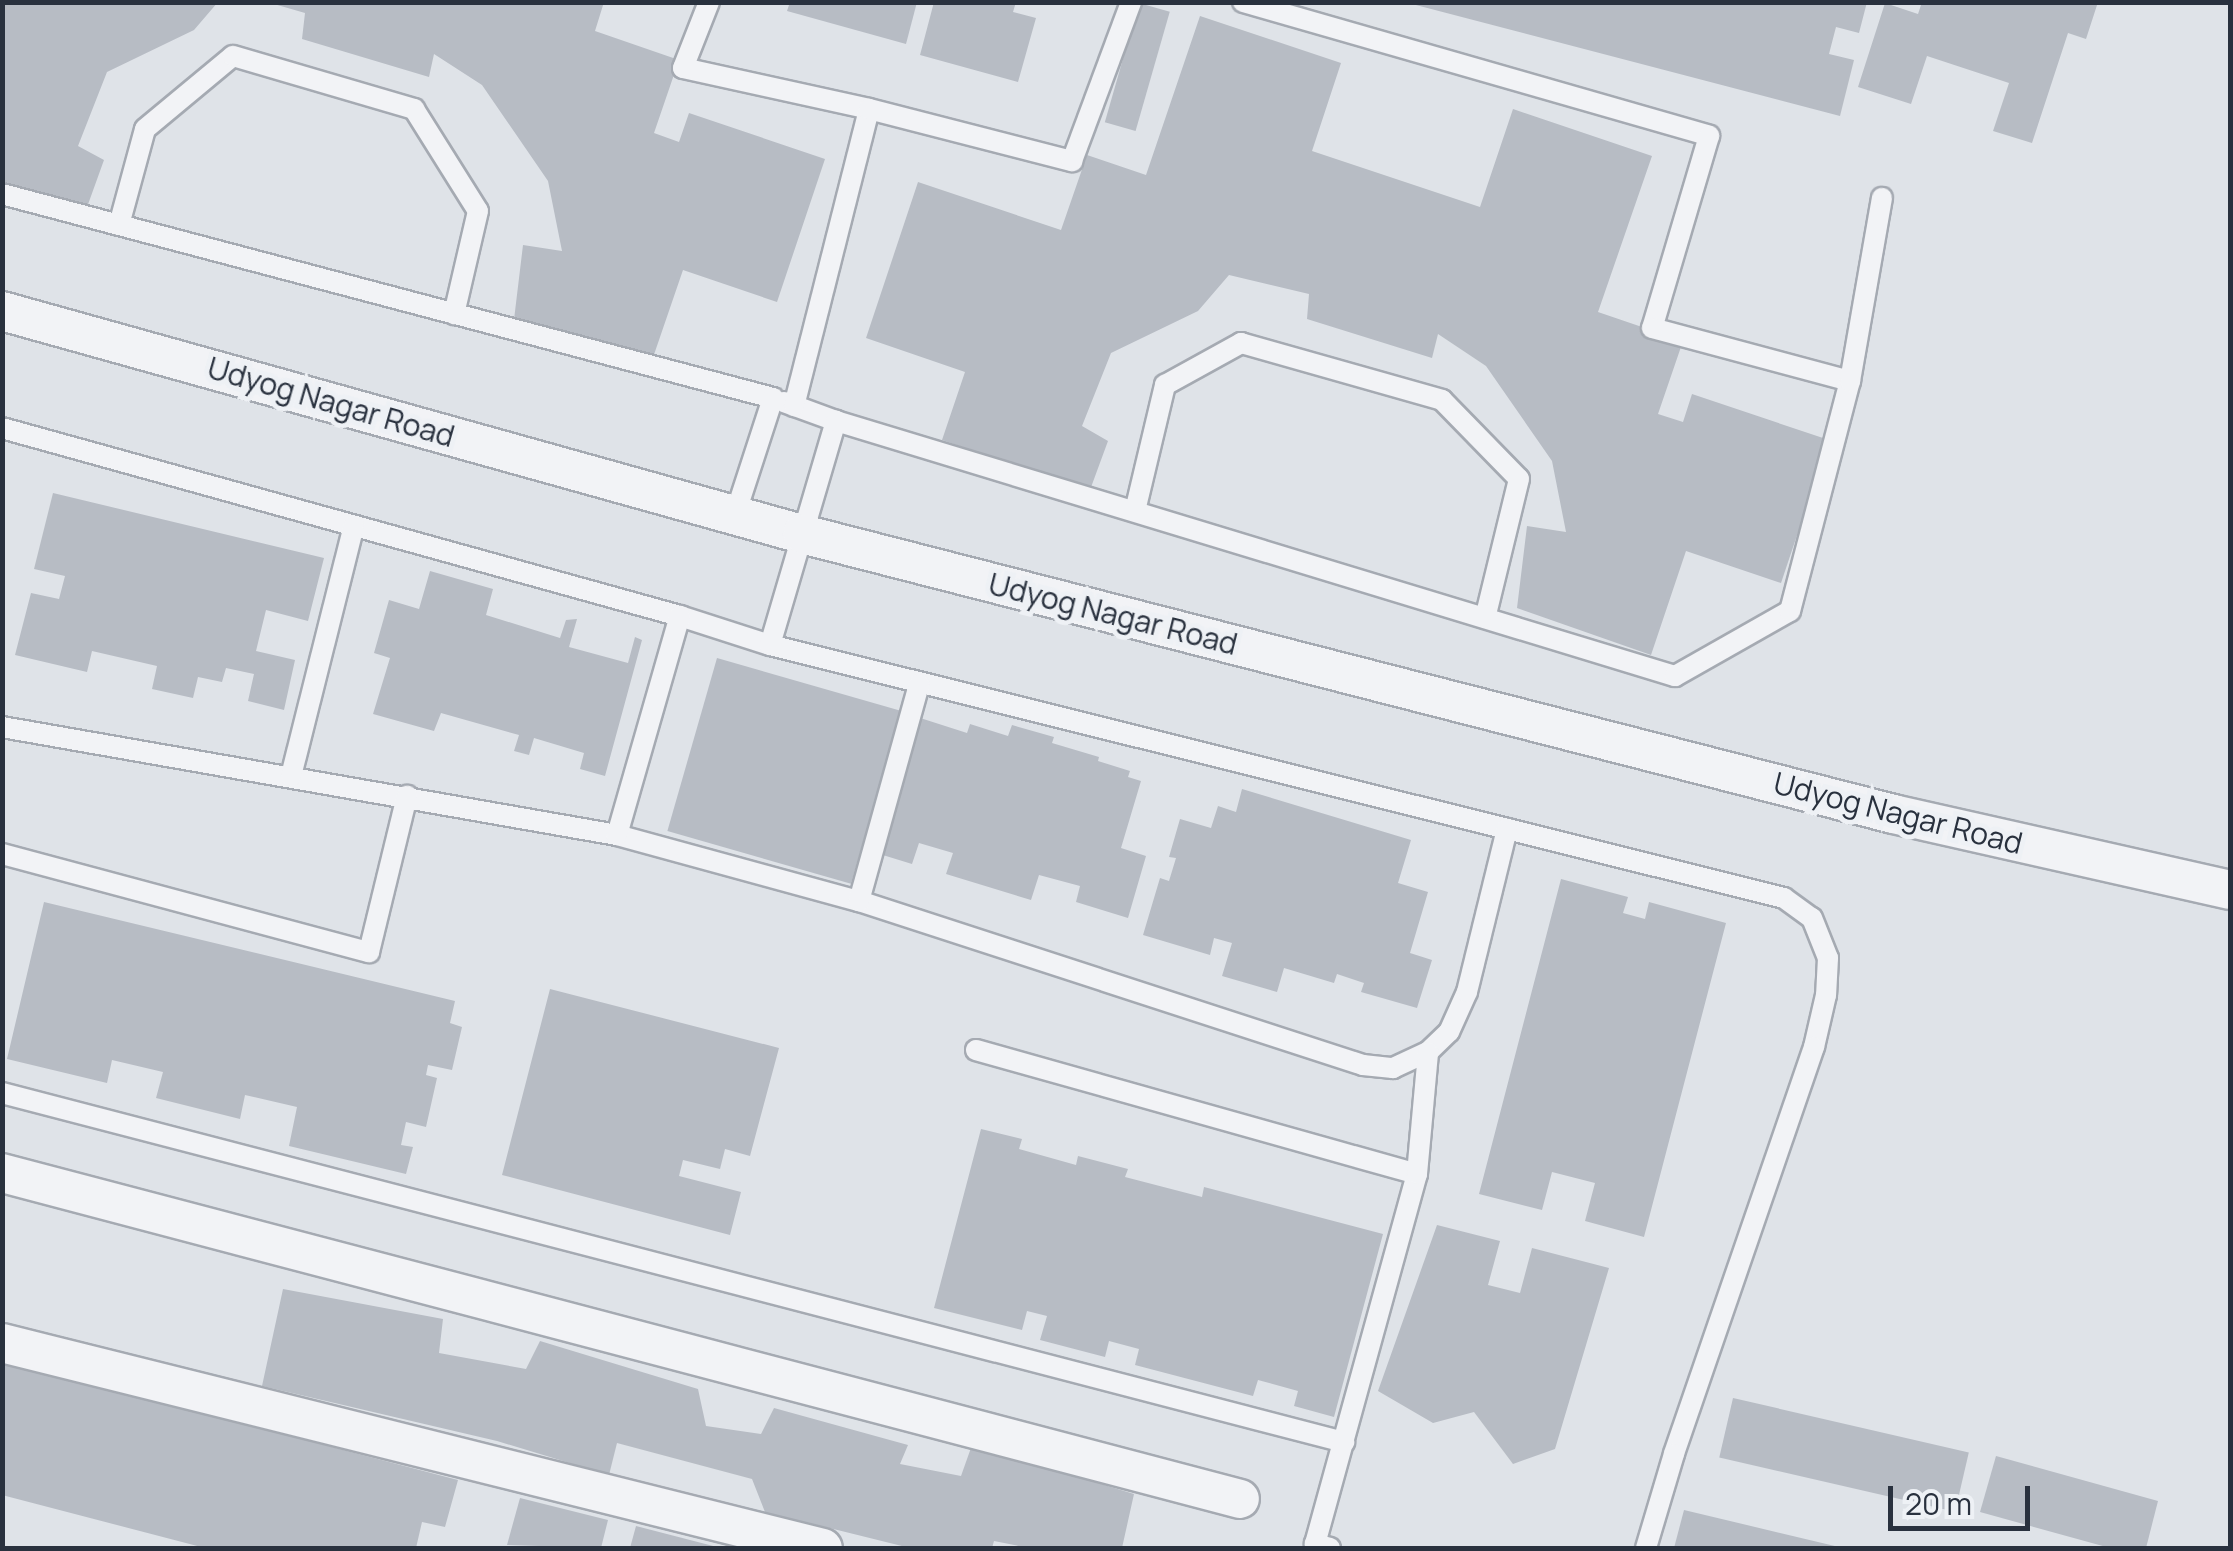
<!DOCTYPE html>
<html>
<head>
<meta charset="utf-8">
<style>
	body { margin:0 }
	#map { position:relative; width:2233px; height:1551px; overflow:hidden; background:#dfe3e8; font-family:Manrope,sans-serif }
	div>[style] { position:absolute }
	.building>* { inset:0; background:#b7bcc4; transform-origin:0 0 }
	.roads { filter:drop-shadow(2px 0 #a5aab2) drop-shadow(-2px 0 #a5aab2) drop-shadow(0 2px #a5aab2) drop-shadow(0 -2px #a5aab2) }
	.service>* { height:20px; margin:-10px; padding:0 10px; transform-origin:10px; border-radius:10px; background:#f2f3f6 }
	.minor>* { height:38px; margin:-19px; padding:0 19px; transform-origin:19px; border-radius:19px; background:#f2f3f6 }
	span { translate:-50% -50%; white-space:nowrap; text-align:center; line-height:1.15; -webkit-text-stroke:10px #eef1f5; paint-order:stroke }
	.street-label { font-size:30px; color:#29313e }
	.frame { position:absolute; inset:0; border:5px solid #29313e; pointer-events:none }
	.scale { position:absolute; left:1888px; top:1486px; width:142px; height:45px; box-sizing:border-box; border:5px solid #29313e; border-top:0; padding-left:12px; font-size:30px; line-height:35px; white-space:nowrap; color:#29313e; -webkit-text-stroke:8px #eef1f5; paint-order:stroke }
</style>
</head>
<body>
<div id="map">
	<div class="building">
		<i style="clip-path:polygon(2px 2px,218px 2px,194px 30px,107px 72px,78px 146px,104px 160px,86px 210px,2px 181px)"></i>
		<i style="clip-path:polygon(267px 2px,604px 2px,595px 31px,679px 60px,654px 133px,679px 142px,689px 113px,825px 159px,777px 302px,683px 270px,647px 375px,513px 328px,523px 245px,562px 251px,548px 181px,482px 85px,434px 54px,429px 77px,302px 39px,305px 13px)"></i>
		<i style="clip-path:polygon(790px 2px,917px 2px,906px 44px,787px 11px)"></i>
		<i style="clip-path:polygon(934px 2px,1016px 2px,1013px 12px,1036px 18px,1018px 82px,920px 55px)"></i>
		<i style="clip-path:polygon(1867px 2px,1859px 33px,1836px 27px,1829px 54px,1854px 60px,1840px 116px,1412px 4px)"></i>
		<i style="clip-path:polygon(1922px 2px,2098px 2px,2086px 39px,2068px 33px,2032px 143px,1993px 131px,2009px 83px,1927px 56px,1911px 104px,1858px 87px,1885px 3px,1918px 14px)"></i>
		<i style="left:1139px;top:3px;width:32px;height:124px;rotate:16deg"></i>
		<i style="clip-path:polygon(1200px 16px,1341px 63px,1312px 151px,1480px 207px,1513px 109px,1652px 156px,1598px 312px,1683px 341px,1658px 414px,1683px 422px,1692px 394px,1829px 440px,1781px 583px,1686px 551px,1651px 655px,1517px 608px,1527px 526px,1566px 532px,1552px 461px,1486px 366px,1438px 334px,1432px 358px,1307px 319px,1309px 294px,1229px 275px,1198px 311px,1111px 353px,1082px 426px,1108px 441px,1090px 490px,942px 440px,965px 372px,866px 338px,918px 182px,1061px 230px,1087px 155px,1146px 175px)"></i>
		<i style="clip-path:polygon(53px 493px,324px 558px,308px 621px,266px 610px,256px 651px,295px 660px,284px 710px,248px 701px,254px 674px,226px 668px,222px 682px,198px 677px,193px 698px,152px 689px,157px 666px,92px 651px,87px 672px,15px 655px,31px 593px,59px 599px,65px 576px,34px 569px)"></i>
		<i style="clip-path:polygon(430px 571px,493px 589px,486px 615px,560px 638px,566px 620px,577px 619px,569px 647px,628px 663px,635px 637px,642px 640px,605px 776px,580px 769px,584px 753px,534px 738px,529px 755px,514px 751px,519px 735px,441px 713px,434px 731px,373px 714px,390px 658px,374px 653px,389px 600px,419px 609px)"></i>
		<i style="left:717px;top:658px;width:191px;height:180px;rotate:16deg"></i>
		<i style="clip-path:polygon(914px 716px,967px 733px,970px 724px,1008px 736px,1012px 725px,1054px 737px,1052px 743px,1099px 757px,1098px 761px,1130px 771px,1128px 777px,1141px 781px,1121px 848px,1146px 856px,1128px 918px,1076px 902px,1080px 886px,1039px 875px,1031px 900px,946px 874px,953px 853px,919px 843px,912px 864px,873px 852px)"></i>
		<i style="clip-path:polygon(1242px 789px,1411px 840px,1398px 883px,1428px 892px,1410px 953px,1432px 960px,1417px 1008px,1361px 992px,1364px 983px,1337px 974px,1334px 983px,1284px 968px,1277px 992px,1222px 976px,1232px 943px,1214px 938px,1210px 955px,1143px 935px,1160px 878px,1169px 881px,1176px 858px,1169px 857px,1180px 819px,1211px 828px,1218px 806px,1236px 812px)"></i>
		<i style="clip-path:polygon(1561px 879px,1628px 897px,1623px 913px,1645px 919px,1649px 902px,1726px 923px,1644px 1237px,1585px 1221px,1595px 1183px,1552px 1172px,1542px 1210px,1479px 1194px)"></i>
		<i style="clip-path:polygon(44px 902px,455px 1001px,450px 1023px,462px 1027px,452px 1070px,428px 1065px,426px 1075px,437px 1078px,426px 1127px,406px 1122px,401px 1145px,413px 1147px,406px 1174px,289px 1146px,297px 1107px,245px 1095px,240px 1119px,156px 1098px,163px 1072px,112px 1060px,107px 1083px,7px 1059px)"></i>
		<i style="clip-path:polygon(550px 989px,779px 1048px,750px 1156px,725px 1149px,720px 1169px,683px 1160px,679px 1176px,741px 1192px,730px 1235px,502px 1175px)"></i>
		<i style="clip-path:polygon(981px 1129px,1022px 1139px,1019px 1149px,1076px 1165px,1078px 1156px,1128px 1169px,1125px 1177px,1202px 1197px,1204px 1187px,1383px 1234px,1334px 1417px,1294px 1406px,1298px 1391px,1258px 1380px,1253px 1396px,1135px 1365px,1139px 1349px,1109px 1341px,1105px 1357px,1040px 1340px,1047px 1316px,1027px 1311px,1022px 1330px,934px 1308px)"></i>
		<i style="clip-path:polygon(1437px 1225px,1500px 1241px,1488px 1285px,1520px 1293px,1532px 1248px,1609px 1268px,1555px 1449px,1513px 1464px,1474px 1412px,1433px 1423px,1378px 1391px)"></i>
		<i style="clip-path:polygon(283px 1289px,443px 1319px,439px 1353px,526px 1369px,540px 1341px,698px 1389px,706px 1426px,761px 1434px,774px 1408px,908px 1445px,900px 1464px,961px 1476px,972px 1445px,1134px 1494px,1122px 1548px,1029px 1548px,994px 1541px,992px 1548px,910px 1548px,765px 1512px,752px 1479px,617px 1443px,609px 1475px,497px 1441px,262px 1386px)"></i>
		<i style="clip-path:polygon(2px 1361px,458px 1480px,445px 1527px,422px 1522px,416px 1548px,205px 1548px,2px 1495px)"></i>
		<i style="left:1733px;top:1398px;width:242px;height:61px;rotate:13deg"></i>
		<i style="clip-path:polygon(1996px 1456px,2158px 1501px,2146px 1548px,2110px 1548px,1980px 1512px)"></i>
		<i style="clip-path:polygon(520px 1498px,608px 1520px,601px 1548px,507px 1545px)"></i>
		<i style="clip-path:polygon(1684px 1510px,1839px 1547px,1839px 1548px,1674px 1548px)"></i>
		<i style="clip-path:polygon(636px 1526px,717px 1547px,716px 1548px,630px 1548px)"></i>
	</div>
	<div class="roads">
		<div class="service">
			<i style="left:709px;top:2px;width:71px;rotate:111.5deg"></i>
			<i style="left:683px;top:68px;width:190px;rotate:12.4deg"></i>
			<i style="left:1243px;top:2px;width:485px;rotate:16deg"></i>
			<i style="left:1709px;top:136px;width:200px;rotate:106.5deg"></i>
			<i style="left:1652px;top:328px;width:205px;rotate:15deg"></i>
			<i style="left:2px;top:194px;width:798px;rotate:14.82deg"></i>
			<i style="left:773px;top:398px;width:123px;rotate:108deg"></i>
			<i style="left:119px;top:225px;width:99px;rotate:-74.8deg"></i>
			<i style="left:145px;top:129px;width:114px;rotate:-39.7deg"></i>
			<i style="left:233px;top:56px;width:189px;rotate:16.3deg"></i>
			<i style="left:414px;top:109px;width:120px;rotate:57.9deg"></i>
			<i style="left:478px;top:211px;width:106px;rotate:103.1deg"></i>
			<i style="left:784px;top:402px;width:55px;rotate:20.1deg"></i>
			<i style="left:794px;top:406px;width:306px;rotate:-75.8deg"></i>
			<i style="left:869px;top:109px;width:210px;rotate:14.4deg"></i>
			<i style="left:1072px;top:161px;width:170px;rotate:-69.6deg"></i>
			<i style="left:2px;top:428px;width:704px;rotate:15.5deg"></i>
			<i style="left:680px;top:616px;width:95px;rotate:17.9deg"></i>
			<i style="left:770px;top:645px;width:1045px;rotate:14.01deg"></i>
			<i style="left:1784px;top:898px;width:34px;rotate:36deg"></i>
			<i style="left:1812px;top:918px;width:43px;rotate:68.2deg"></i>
			<i style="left:1828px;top:958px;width:37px;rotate:93deg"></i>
			<i style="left:1826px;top:995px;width:53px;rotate:103deg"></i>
			<i style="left:1814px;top:1047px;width:430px;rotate:109deg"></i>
			<i style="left:1674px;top:1454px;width:98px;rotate:106.6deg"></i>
			<i style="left:1135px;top:511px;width:130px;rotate:-76.6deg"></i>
			<i style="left:1165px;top:385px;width:87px;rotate:-28.9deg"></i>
			<i style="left:1241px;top:343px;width:209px;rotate:15.8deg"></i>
			<i style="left:1442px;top:400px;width:110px;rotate:45.7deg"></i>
			<i style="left:1519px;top:479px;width:143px;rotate:103.7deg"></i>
			<i style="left:770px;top:645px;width:234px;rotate:-73.6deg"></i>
			<i style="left:836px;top:421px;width:877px;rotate:16.91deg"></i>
			<i style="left:1675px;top:676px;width:132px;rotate:-29.5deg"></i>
			<i style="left:1790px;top:611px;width:238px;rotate:-75.4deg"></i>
			<i style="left:1850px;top:381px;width:186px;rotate:-80.1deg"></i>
			<i style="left:2px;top:727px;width:624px;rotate:9.96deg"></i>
			<i style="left:617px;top:835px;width:251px;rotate:15.3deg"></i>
			<i style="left:859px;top:901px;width:530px;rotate:18.02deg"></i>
			<i style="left:1363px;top:1065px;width:30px;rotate:6deg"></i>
			<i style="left:1393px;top:1068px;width:38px;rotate:-25deg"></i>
			<i style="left:1428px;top:1052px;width:29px;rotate:-44deg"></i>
			<i style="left:1449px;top:1032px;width:44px;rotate:-65.8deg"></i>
			<i style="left:1467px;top:992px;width:168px;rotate:-76.2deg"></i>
			<i style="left:291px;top:776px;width:258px;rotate:-75.9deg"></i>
			<i style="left:617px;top:835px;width:228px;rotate:-74deg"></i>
			<i style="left:2px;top:854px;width:380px;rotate:15deg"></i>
			<i style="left:369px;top:952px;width:161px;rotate:-76.3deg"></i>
			<i style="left:859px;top:901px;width:225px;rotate:-74.5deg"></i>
			<i style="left:976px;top:1050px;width:458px;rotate:15.7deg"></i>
			<i style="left:2px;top:1093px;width:1387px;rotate:14.58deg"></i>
			<i style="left:1330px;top:1548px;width:16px;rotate:-165deg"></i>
			<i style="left:1315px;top:1544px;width:384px;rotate:-74.6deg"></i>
			<i style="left:1417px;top:1174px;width:122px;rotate:-84.8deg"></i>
		</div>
		<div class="minor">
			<i style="left:2px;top:311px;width:830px;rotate:15.58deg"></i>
			<i style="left:802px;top:534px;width:1126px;rotate:14.39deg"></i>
			<i style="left:1893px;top:814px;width:345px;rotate:12.7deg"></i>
			<i style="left:2px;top:1173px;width:1280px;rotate:14.75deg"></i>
			<i style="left:2px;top:1343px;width:846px;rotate:14.02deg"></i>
		</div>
	</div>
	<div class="street-label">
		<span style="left:331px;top:402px;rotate:16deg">Udyog Nagar Road</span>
		<span style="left:1113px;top:614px;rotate:14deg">Udyog Nagar Road</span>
		<span style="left:1898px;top:813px;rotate:14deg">Udyog Nagar Road</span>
	</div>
	<div class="frame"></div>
	<div class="scale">20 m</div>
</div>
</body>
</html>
